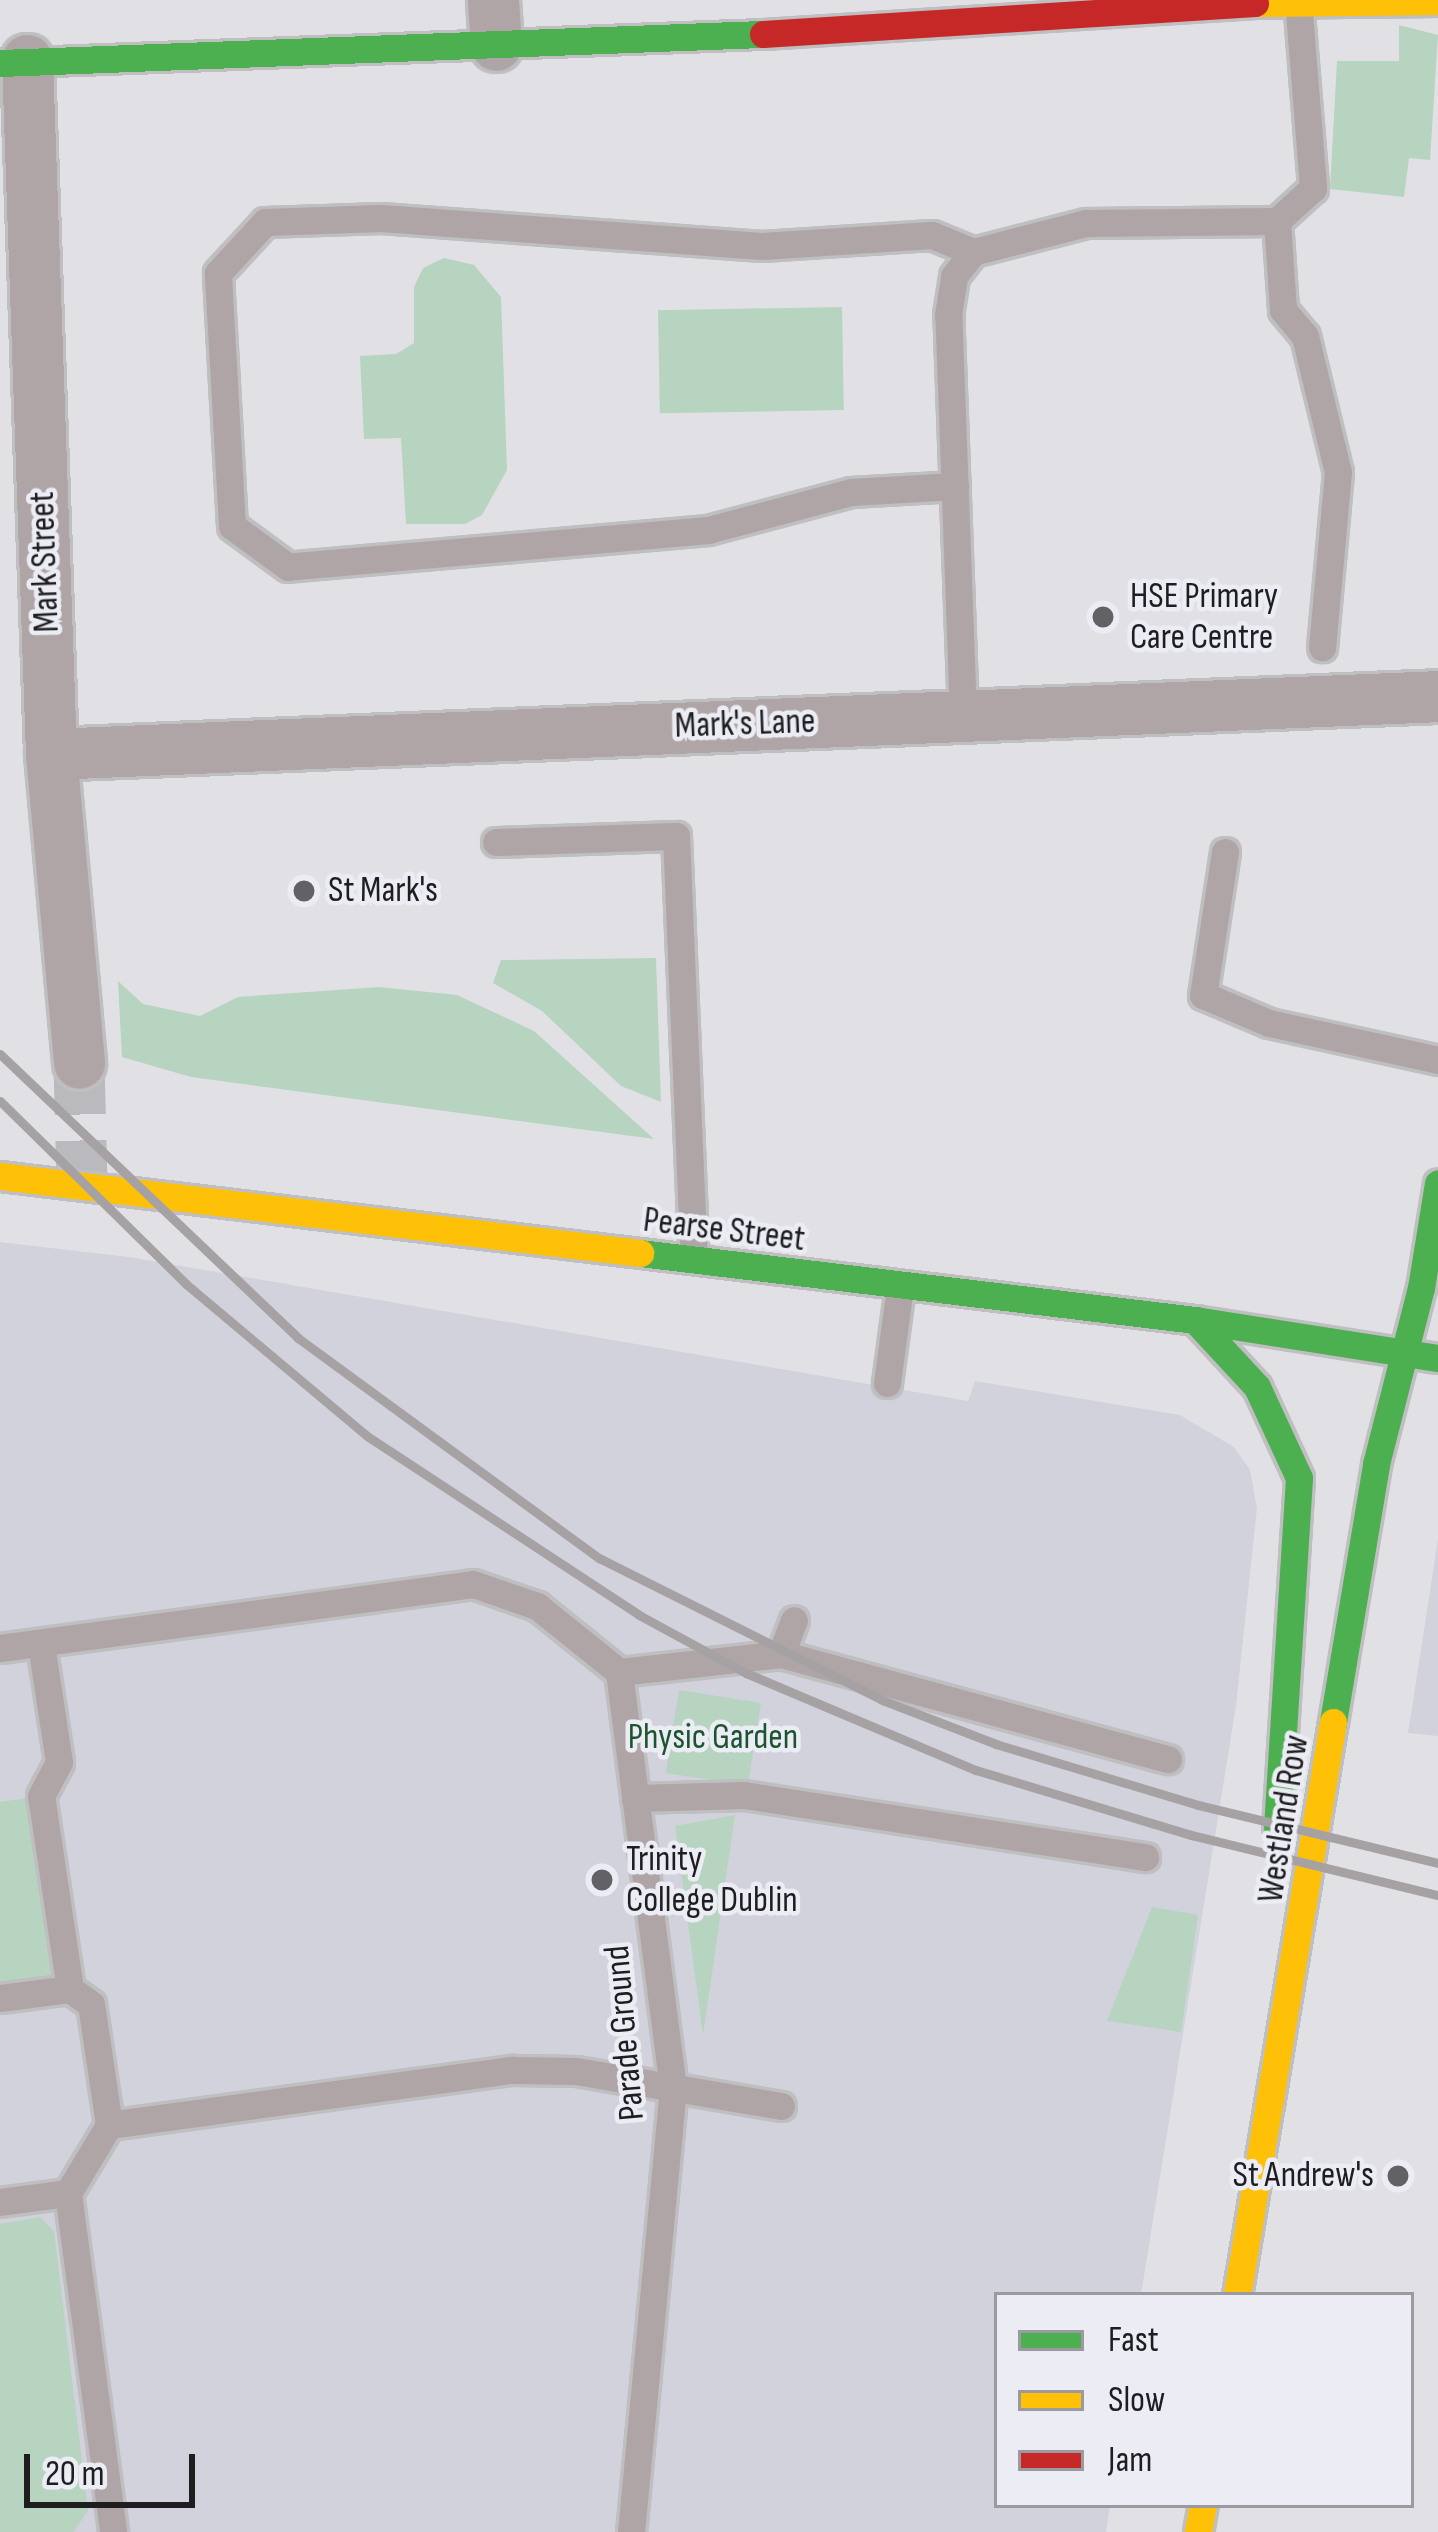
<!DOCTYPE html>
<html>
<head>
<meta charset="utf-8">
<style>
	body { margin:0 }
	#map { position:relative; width:1438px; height:2532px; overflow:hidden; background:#e1e1e5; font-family:"Sofia Sans Condensed",sans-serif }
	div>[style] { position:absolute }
	.built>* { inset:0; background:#d2d2dc }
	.green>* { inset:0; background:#b6d4c0; transform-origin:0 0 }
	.street-tunnel>* { height:51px; margin-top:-25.5px; transform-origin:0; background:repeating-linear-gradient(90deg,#bababe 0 51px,transparent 0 77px) }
	.roads { filter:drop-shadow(3px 0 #bfbfc1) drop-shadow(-3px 0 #bfbfc1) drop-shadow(0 3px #bfbfc1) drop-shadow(0 -3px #bfbfc1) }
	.lane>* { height:27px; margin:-13.5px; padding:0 13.5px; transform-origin:13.5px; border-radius:13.5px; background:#afa5a7 }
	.street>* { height:51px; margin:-25.5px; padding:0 25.5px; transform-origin:25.5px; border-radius:25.5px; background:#afa5a7 }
	.fast>* { height:27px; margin:-13.5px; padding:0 13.5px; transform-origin:13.5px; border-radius:13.5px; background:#4caf50 }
	.slow>* { height:27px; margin:-13.5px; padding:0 13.5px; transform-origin:13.5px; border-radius:13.5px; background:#ffc107 }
	.jam>* { height:27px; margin:-13.5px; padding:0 13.5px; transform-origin:13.5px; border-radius:13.5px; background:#c62828 }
	.rail>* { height:9px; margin:-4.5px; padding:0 4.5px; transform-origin:4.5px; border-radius:4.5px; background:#a6a2a4 }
	.dots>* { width:33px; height:33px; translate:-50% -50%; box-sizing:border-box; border:6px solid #ecedf4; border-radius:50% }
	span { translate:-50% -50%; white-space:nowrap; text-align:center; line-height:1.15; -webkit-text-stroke:9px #ecedf4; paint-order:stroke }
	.street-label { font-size:36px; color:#1e1e21 }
	.poi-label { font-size:36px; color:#1e1e21 }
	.left { translate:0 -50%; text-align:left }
	.right { translate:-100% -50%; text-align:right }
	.park-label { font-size:36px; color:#1c5330 }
	.legend { position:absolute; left:994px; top:2292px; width:420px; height:216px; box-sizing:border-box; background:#ecedf4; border:3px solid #9a9aa0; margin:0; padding:15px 21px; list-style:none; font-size:36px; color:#1e1e21 }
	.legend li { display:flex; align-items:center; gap:24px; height:60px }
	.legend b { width:60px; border:3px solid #9a9aa0 }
	.scale { position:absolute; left:24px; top:2454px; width:171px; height:54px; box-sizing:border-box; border:6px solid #1e1e21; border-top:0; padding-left:15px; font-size:36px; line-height:42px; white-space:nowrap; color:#1e1e21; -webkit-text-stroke:9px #ecedf4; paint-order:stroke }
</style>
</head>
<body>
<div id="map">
	<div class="built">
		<i style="clip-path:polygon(0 1242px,129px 1257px,968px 1401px,975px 1381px,1180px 1415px,1234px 1447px,1250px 1470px,1257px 1508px,1236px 1706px,1141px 2295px,997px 2295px,997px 2505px,1110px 2505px,1106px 2532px,0 2532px)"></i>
		<i style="clip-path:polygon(1438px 1539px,1438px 1736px,1408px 1733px)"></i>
	</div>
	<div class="green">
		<i style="clip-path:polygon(1399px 25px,1438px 35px,1430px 160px,1409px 158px,1404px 197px,1330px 189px,1337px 61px,1399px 61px)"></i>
		<i style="clip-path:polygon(444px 258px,474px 265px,501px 297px,507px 470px,482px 515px,465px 524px,406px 524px,401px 438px,364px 439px,360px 356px,396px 354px,414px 343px,414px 287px,423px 268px)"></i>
		<i style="left:842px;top:307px;width:103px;height:184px;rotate:89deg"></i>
		<i style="clip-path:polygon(656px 958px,661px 1102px,621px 1086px,542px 1011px,493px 983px,501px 960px)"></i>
		<i style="clip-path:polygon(118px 981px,143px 1004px,200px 1016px,238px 997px,379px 987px,457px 995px,534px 1031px,654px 1139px,191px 1077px,122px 1057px)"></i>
		<i style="left:679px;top:1690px;width:83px;height:84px;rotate:9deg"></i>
		<i style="clip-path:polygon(27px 1798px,52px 1980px,0 1987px,0 1802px)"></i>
		<i style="clip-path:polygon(735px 1815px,703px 2035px,675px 1826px)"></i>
		<i style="clip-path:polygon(1152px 1907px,1198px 1915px,1181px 2032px,1107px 2021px)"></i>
		<i style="clip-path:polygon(40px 2217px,54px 2231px,88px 2511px,73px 2532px,0 2532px,0 2224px)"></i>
	</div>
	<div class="street-tunnel">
		<i style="left:79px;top:1063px;width:123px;rotate:88.6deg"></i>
	</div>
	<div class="roads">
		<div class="lane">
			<i style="left:1298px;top:0;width:189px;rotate:85.4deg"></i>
			<i style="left:1313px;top:188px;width:49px;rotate:137.5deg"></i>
			<i style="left:1277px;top:221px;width:89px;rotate:86.1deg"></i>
			<i style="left:1283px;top:310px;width:34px;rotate:50deg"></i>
			<i style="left:1305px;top:336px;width:140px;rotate:76.4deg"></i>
			<i style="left:1338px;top:472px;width:176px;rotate:95.2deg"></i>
			<i style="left:955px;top:486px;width:104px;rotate:176.7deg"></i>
			<i style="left:851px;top:492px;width:148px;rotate:165.1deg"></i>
			<i style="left:708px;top:530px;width:422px;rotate:175deg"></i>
			<i style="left:288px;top:567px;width:69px;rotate:-143.8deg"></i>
			<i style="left:232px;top:526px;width:253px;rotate:-93.2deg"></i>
			<i style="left:218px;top:273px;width:69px;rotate:-47.3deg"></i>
			<i style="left:265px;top:222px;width:116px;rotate:-2deg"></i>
			<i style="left:381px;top:218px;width:382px;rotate:4.2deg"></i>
			<i style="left:762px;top:246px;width:170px;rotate:-3.7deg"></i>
			<i style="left:932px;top:235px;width:44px;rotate:22.5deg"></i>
			<i style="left:963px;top:715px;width:400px;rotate:-92.1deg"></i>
			<i style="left:948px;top:315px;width:39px;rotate:-81deg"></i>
			<i style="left:954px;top:276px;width:31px;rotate:-52deg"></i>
			<i style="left:973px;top:252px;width:117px;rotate:-14.4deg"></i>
			<i style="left:1086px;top:223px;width:191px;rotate:-0.6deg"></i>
			<i style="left:496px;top:842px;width:180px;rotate:-1.9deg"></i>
			<i style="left:676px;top:836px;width:423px;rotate:87.6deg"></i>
			<i style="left:1225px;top:852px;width:145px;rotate:98.7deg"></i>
			<i style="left:1203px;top:995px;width:72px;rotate:23deg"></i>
			<i style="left:1269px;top:1023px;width:173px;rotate:12.3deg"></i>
			<i style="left:887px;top:1383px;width:97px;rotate:-82.3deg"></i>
			<i style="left:0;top:1648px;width:477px;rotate:-7.7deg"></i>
			<i style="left:473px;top:1584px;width:68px;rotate:19deg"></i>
			<i style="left:537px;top:1606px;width:105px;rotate:38.8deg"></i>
			<i style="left:619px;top:1672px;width:163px;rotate:-6.3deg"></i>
			<i style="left:781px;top:1654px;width:36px;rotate:-69deg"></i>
			<i style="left:781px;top:1654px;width:401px;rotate:15.2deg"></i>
			<i style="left:619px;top:1672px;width:419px;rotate:82.6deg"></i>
			<i style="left:673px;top:2088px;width:446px;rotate:95.4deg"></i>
			<i style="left:635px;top:1798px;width:109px;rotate:-1.6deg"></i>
			<i style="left:744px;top:1795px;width:406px;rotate:8.8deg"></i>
			<i style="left:70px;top:1989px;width:26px;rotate:36deg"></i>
			<i style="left:91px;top:2004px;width:122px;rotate:81.5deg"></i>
			<i style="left:0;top:1998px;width:71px;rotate:-7.3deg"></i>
			<i style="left:70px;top:1989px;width:195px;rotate:-98.5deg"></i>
			<i style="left:41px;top:1796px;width:38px;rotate:-62deg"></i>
			<i style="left:59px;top:1762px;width:119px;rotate:-98.7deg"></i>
			<i style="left:68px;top:2193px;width:79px;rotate:-58.9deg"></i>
			<i style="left:109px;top:2125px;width:408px;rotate:-7.8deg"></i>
			<i style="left:513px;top:2070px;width:63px;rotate:0.9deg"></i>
			<i style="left:576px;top:2071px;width:208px;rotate:9.7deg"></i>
			<i style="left:68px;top:2193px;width:342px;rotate:82.4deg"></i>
			<i style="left:0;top:2202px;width:69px;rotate:-7.5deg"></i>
		</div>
		<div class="street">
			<i style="left:493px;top:0;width:45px;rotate:86.2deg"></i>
			<i style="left:27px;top:60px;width:694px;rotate:88.02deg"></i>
			<i style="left:51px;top:754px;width:310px;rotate:84.8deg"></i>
			<i style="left:51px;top:754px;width:1388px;rotate:-2.39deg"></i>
		</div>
		<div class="fast">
			<i style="left:0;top:63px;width:764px;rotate:-2.18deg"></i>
			<i style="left:640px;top:1253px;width:559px;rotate:6.88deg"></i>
			<i style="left:1195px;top:1320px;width:246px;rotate:8.9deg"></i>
			<i style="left:1195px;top:1320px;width:91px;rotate:47.2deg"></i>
			<i style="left:1257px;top:1387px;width:100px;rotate:65.2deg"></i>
			<i style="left:1299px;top:1478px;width:349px;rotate:93.6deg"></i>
			<i style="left:1333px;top:1722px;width:262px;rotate:-80.5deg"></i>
			<i style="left:1376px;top:1464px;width:182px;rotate:-75.7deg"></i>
			<i style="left:1421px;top:1288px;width:106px;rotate:-80.8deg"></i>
		</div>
		<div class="slow">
			<i style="left:1255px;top:3px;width:183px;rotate:-0.6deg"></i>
			<i style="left:0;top:1176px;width:645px;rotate:6.86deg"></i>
			<i style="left:1237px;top:2295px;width:581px;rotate:-80.49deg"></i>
			<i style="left:1198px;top:2532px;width:27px;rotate:-80deg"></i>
		</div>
		<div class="jam">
			<i style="left:763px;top:34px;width:493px;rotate:-3.6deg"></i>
		</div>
	</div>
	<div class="rail">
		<i style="left:0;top:1054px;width:412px;rotate:43.6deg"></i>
		<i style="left:298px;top:1338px;width:373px;rotate:36.2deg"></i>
		<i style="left:599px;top:1558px;width:317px;rotate:26.6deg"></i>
		<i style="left:882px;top:1700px;width:122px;rotate:21.1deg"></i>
		<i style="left:996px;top:1744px;width:211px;rotate:16.8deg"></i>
		<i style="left:1198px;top:1805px;width:247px;rotate:13.6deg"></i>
		<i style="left:0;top:1101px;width:261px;rotate:44.5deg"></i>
		<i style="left:186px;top:1284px;width:236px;rotate:40deg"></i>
		<i style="left:367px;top:1436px;width:326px;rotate:33.3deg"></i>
		<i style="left:639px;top:1615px;width:122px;rotate:28.5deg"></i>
		<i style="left:746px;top:1673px;width:250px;rotate:22.9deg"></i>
		<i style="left:976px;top:1770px;width:225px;rotate:16.8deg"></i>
		<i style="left:1191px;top:1835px;width:254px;rotate:13.7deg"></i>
	</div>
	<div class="dots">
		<i style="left:1103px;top:617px;background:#626266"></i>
		<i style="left:304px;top:891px;background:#626266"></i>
		<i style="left:602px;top:1880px;background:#626266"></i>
		<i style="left:1398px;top:2176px;background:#626266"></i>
	</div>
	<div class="street-label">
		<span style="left:45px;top:562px;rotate:-92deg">Mark Street</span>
		<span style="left:745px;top:724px;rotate:-2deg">Mark's Lane</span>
		<span style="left:724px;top:1230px;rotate:7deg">Pearse Street</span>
		<span style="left:1284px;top:1819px;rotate:-81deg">Westland Row</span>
		<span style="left:625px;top:2033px;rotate:-95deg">Parade Ground</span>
	</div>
	<div class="poi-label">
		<span class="left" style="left:1130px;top:617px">HSE Primary<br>Care Centre</span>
		<span class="left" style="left:328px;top:891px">St Mark's</span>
		<span class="left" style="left:626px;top:1880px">Trinity<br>College Dublin</span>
		<span class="right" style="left:1374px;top:2176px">St Andrew's</span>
	</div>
	<div class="park-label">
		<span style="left:713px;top:1738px">Physic Garden</span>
	</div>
	<ul class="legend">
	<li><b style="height:15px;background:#4caf50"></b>Fast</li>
	<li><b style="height:15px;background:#ffc107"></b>Slow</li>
	<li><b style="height:15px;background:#c62828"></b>Jam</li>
	</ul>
	<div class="scale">20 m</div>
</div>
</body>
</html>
